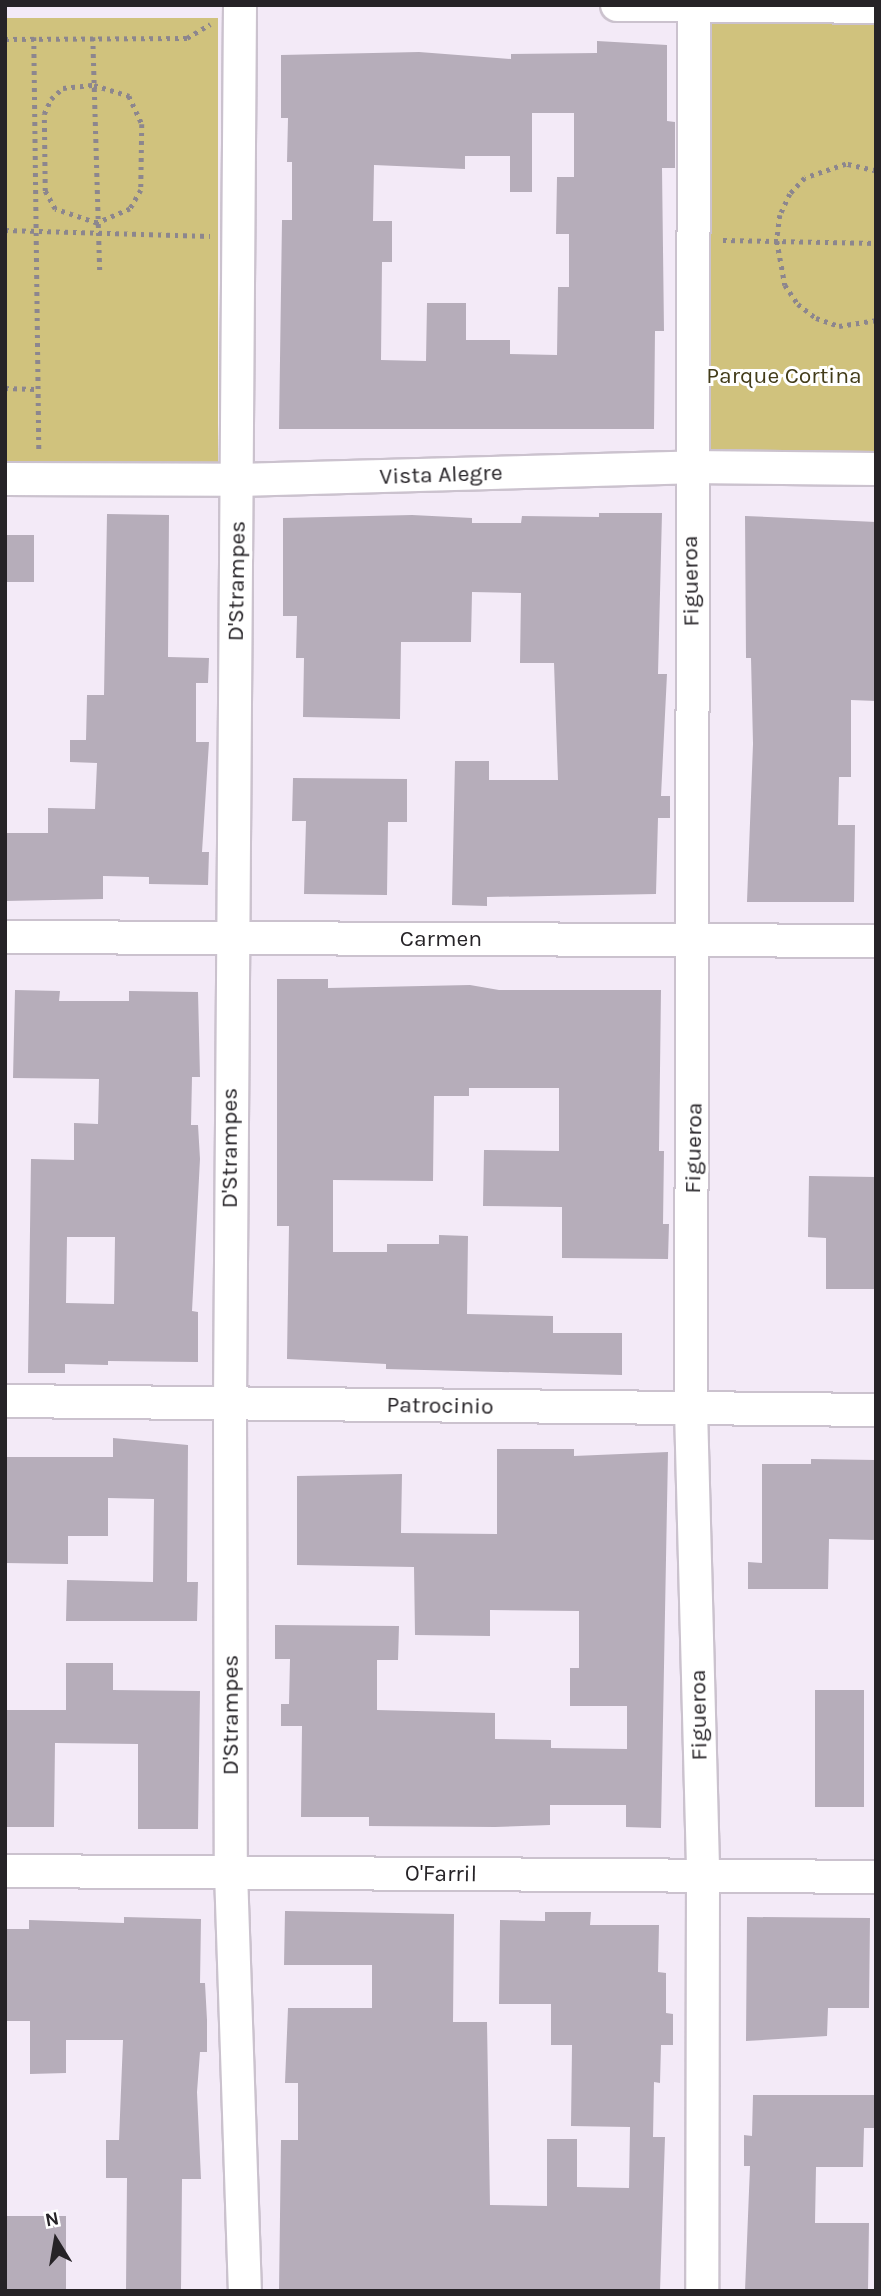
<!DOCTYPE html>
<html>
<head>
<meta charset="utf-8">
<style>
	body { margin:0 }
	#map { position:relative; width:881px; height:2296px; overflow:hidden; background:#f3eaf7; font-family:Karla,sans-serif }
	div>[style] { position:absolute }
	.green>* { inset:0; background:#d0c27d; transform-origin:0 0 }
	.building>* { inset:0; background:#b6adba; transform-origin:0 0 }
	.path>* { height:4.5px; margin-top:-2.25px; transform-origin:0; background:repeating-linear-gradient(90deg,#8c868e 0 3.5px,transparent 0 8.5px) }
	.roads { filter:drop-shadow(2px 0 #cbc2ce) drop-shadow(-2px 0 #cbc2ce) drop-shadow(0 2px #cbc2ce) drop-shadow(0 -2px #cbc2ce) }
	.minor>* { height:32px; margin:-16px; padding:0 16px; transform-origin:16px; border-radius:16px; background:#fff }
	span { translate:-50% -50%; white-space:nowrap; text-align:center; line-height:1.15; -webkit-text-stroke:6px #fff; paint-order:stroke }
	.park-label { font-size:23px; color:#433c19 }
	.street-label { font-size:23px; color:#262327 }
	.frame { position:absolute; inset:0; border:7px solid #262327; pointer-events:none }
	.north { position:absolute; left:21px; top:2205px; width:70px; height:70px; -webkit-text-stroke:5px #fff; paint-order:stroke; rotate:349deg; font-size:19px; font-weight:700; line-height:28px; text-align:center; color:#262327 }
	.north::after { content:''; display:block; margin:auto; width:24px; height:32px; background:#262327; clip-path:polygon(50% 0,100% 100%,50% 72%,0 100%) }
</style>
</head>
<body>
<div id="map">
	<div class="green">
		<i style="left:693px;top:6px;width:183px;height:461px"></i>
		<i style="left:5px;top:18px;width:213px;height:446px"></i>
	</div>
	<div class="building">
		<i style="clip-path:polygon(evenodd,597px 41px,667px 45px,667px 121px,675px 122px,675px 168px,662px 168px,664px 331px,655px 331px,654px 429px,279px 429px,282px 220px,292px 220px,292px 162px,287px 162px,288px 118px,281px 118px,281px 55px,419px 52px,511px 59px,511px 54px,597px 53px,597px 41px,532px 113px,574px 113px,574px 177px,557px 177px,556px 234px,569px 234px,569px 287px,558px 287px,557px 355px,510px 354px,510px 340px,466px 340px,466px 303px,427px 303px,426px 361px,381px 360px,382px 262px,392px 262px,392px 221px,373px 221px,374px 165px,465px 169px,465px 156px,510px 156px,510px 192px,532px 192px,532px 113px)"></i>
		<i style="clip-path:polygon(599px 513px,662px 513px,658px 674px,667px 674px,661px 796px,670px 796px,670px 818px,658px 818px,656px 894px,487px 897px,487px 906px,452px 905px,455px 761px,489px 761px,489px 780px,558px 780px,554px 663px,520px 663px,521px 593px,472px 592px,471px 642px,401px 642px,400px 719px,303px 717px,304px 658px,296px 658px,297px 616px,283px 616px,283px 518px,412px 515px,472px 518px,472px 523px,521px 523px,522px 516px,599px 517px)"></i>
		<i style="clip-path:polygon(107px 514px,169px 515px,168px 657px,209px 658px,208px 683px,196px 683px,196px 742px,209px 742px,202px 852px,209px 852px,208px 885px,149px 884px,149px 877px,103px 876px,103px 899px,5px 901px,5px 833px,48px 833px,48px 808px,95px 809px,97px 763px,70px 762px,70px 740px,86px 740px,87px 695px,104px 695px)"></i>
		<i style="clip-path:polygon(745px 516px,876px 522px,876px 701px,851px 700px,851px 777px,839px 777px,838px 825px,855px 825px,854px 902px,747px 902px,753px 744px,751px 658px,746px 658px)"></i>
		<i style="left:5px;top:535px;width:29px;height:47px"></i>
		<i style="clip-path:polygon(293px 778px,407px 779px,407px 822px,388px 822px,387px 895px,304px 894px,306px 821px,292px 821px)"></i>
		<i style="clip-path:polygon(277px 979px,328px 979px,328px 988px,470px 985px,499px 990px,661px 990px,659px 1151px,664px 1151px,663px 1224px,669px 1224px,668px 1259px,562px 1258px,562px 1207px,483px 1206px,484px 1150px,559px 1151px,559px 1088px,469px 1088px,469px 1096px,434px 1096px,433px 1181px,333px 1180px,333px 1252px,387px 1252px,387px 1244px,439px 1244px,439px 1235px,468px 1236px,467px 1314px,553px 1316px,553px 1333px,622px 1333px,622px 1375px,386px 1369px,386px 1364px,287px 1359px,289px 1226px,277px 1226px)"></i>
		<i style="clip-path:polygon(evenodd,15px 990px,60px 991px,59px 1001px,129px 1001px,129px 991px,198px 992px,200px 1077px,192px 1077px,191px 1125px,198px 1125px,200px 1159px,192px 1311px,198px 1312px,198px 1362px,108px 1361px,108px 1365px,65px 1364px,65px 1373px,28px 1373px,31px 1159px,74px 1160px,74px 1123px,98px 1124px,99px 1079px,13px 1078px,15px 990px,67px 1237px,115px 1237px,114px 1304px,66px 1303px,67px 1237px)"></i>
		<i style="clip-path:polygon(809px 1176px,876px 1177px,876px 1289px,826px 1289px,826px 1238px,808px 1237px)"></i>
		<i style="clip-path:polygon(113px 1438px,188px 1445px,187px 1582px,198px 1582px,197px 1621px,66px 1621px,67px 1580px,153px 1582px,154px 1499px,108px 1498px,108px 1536px,68px 1536px,68px 1564px,5px 1563px,5px 1457px,113px 1457px)"></i>
		<i style="clip-path:polygon(497px 1449px,574px 1449px,574px 1456px,668px 1452px,661px 1828px,626px 1827px,626px 1805px,550px 1805px,550px 1825px,495px 1827px,369px 1826px,369px 1817px,301px 1817px,302px 1726px,281px 1726px,281px 1704px,289px 1704px,290px 1659px,275px 1659px,275px 1625px,399px 1626px,398px 1660px,377px 1660px,377px 1710px,495px 1713px,495px 1739px,551px 1740px,551px 1748px,627px 1749px,627px 1706px,570px 1706px,570px 1668px,579px 1668px,579px 1611px,490px 1610px,490px 1636px,415px 1635px,414px 1567px,297px 1565px,297px 1476px,402px 1474px,401px 1533px,497px 1534px)"></i>
		<i style="clip-path:polygon(811px 1459px,876px 1460px,876px 1540px,829px 1539px,828px 1589px,748px 1589px,748px 1562px,762px 1563px,762px 1464px,811px 1464px)"></i>
		<i style="clip-path:polygon(66px 1663px,113px 1663px,113px 1690px,200px 1691px,198px 1829px,138px 1829px,138px 1744px,55px 1743px,54px 1827px,5px 1827px,5px 1710px,66px 1710px)"></i>
		<i style="left:815px;top:1690px;width:49px;height:117px"></i>
		<i style="clip-path:polygon(285px 1911px,454px 1914px,453px 2022px,487px 2022px,490px 2205px,547px 2206px,547px 2139px,577px 2139px,577px 2187px,629px 2188px,630px 2127px,571px 2126px,572px 2045px,551px 2045px,551px 2004px,499px 2004px,500px 1920px,545px 1921px,545px 1912px,591px 1912px,590px 1925px,659px 1925px,658px 1972px,666px 1973px,666px 2013px,673px 2014px,673px 2045px,661px 2045px,660px 2083px,654px 2082px,653px 2137px,665px 2137px,660px 2291px,279px 2291px,281px 2140px,298px 2140px,298px 2083px,285px 2083px,288px 2008px,372px 2008px,372px 1965px,284px 1965px)"></i>
		<i style="clip-path:polygon(124px 1917px,201px 1919px,200px 1983px,205px 1983px,207px 2020px,207px 2052px,200px 2052px,197px 2092px,201px 2179px,182px 2179px,181px 2291px,126px 2291px,127px 2178px,106px 2178px,106px 2140px,119px 2140px,123px 2040px,66px 2040px,66px 2073px,30px 2074px,30px 2021px,5px 2021px,5px 1929px,29px 1929px,29px 1920px,124px 1923px)"></i>
		<i style="clip-path:polygon(747px 1917px,870px 1918px,869px 2008px,828px 2008px,827px 2036px,746px 2041px)"></i>
		<i style="clip-path:polygon(753px 2095px,876px 2095px,876px 2128px,864px 2128px,863px 2167px,816px 2167px,815px 2223px,869px 2223px,868px 2291px,745px 2291px,750px 2166px,744px 2166px,744px 2135px,752px 2136px)"></i>
		<i style="left:5px;top:2216px;width:61px;height:75px"></i>
	</div>
	<div class="path">
		<i style="left:34px;top:37px;width:416px;rotate:89.3deg"></i>
		<i style="left:93px;top:37px;width:235px;rotate:88.3deg"></i>
		<i style="left:5px;top:39px;width:182px;rotate:-0.3deg"></i>
		<i style="left:187px;top:38px;width:27px;rotate:-31deg"></i>
		<i style="left:94px;top:85px;width:37px;rotate:17deg"></i>
		<i style="left:129px;top:96px;width:31px;rotate:65deg"></i>
		<i style="left:142px;top:124px;width:66px;rotate:90.9deg"></i>
		<i style="left:141px;top:190px;width:22px;rotate:120deg"></i>
		<i style="left:130px;top:209px;width:36px;rotate:157deg"></i>
		<i style="left:97px;top:223px;width:44px;rotate:-161.6deg"></i>
		<i style="left:55px;top:209px;width:21px;rotate:-119deg"></i>
		<i style="left:45px;top:191px;width:77px;rotate:-90.7deg"></i>
		<i style="left:44px;top:114px;width:17px;rotate:-65deg"></i>
		<i style="left:51px;top:99px;width:16px;rotate:-43deg"></i>
		<i style="left:63px;top:88px;width:31px;rotate:-6deg"></i>
		<i style="left:876px;top:171px;width:31px;rotate:-167deg"></i>
		<i style="left:846px;top:164px;width:43px;rotate:161.1deg"></i>
		<i style="left:805px;top:178px;width:22px;rotate:133deg"></i>
		<i style="left:790px;top:194px;width:23px;rotate:115deg"></i>
		<i style="left:780px;top:215px;width:26px;rotate:97deg"></i>
		<i style="left:777px;top:241px;width:45px;rotate:79.7deg"></i>
		<i style="left:785px;top:285px;width:23px;rotate:56deg"></i>
		<i style="left:798px;top:304px;width:23px;rotate:38deg"></i>
		<i style="left:816px;top:318px;width:24px;rotate:19deg"></i>
		<i style="left:839px;top:326px;width:37px;rotate:-9deg"></i>
		<i style="left:5px;top:230px;width:205px;rotate:1.7deg"></i>
		<i style="left:723px;top:240px;width:153px;rotate:1.1deg"></i>
		<i style="left:5px;top:388px;width:30px;rotate:2deg"></i>
	</div>
	<div class="roads">
		<div class="minor">
			<i style="left:240px;top:5px;width:1398px;rotate:90.41deg"></i>
			<i style="left:230px;top:1403px;width:469px;rotate:89.9deg"></i>
			<i style="left:231px;top:1872px;width:419px;rotate:88.1deg"></i>
			<i style="left:617px;top:5px;width:259px;rotate:0.4deg"></i>
			<i style="left:694px;top:5px;width:1404px;rotate:90.12deg"></i>
			<i style="left:691px;top:1409px;width:468px;rotate:88.5deg"></i>
			<i style="left:703px;top:1877px;width:414px;rotate:90.1deg"></i>
			<i style="left:5px;top:479px;width:233px;rotate:0.2deg"></i>
			<i style="left:238px;top:480px;width:452px;rotate:-1.6deg"></i>
			<i style="left:690px;top:467px;width:186px;rotate:0.6deg"></i>
			<i style="left:5px;top:937px;width:871px;rotate:0.26deg"></i>
			<i style="left:5px;top:1401px;width:871px;rotate:0.59deg"></i>
			<i style="left:5px;top:1871px;width:871px;rotate:0.39deg"></i>
		</div>
	</div>
	<div class="park-label">
		<span style="left:784px;top:376px">Parque Cortina</span>
	</div>
	<div class="street-label">
		<span style="left:441px;top:475px;rotate:-2deg">Vista Alegre</span>
		<span style="left:237px;top:581px;rotate:-89deg">D'Strampes</span>
		<span style="left:691px;top:581px;rotate:-91deg">Figueroa</span>
		<span style="left:441px;top:939px">Carmen</span>
		<span style="left:230px;top:1148px;rotate:-90deg">D'Strampes</span>
		<span style="left:694px;top:1148px;rotate:-89deg">Figueroa</span>
		<span style="left:440px;top:1406px;rotate:1deg">Patrocinio</span>
		<span style="left:231px;top:1715px;rotate:-90deg">D'Strampes</span>
		<span style="left:699px;top:1715px;rotate:-91deg">Figueroa</span>
		<span style="left:441px;top:1874px;rotate:1deg">O'Farril</span>
	</div>
	<div class="frame"></div>
	<div class="north">N</div>
</div>
</body>
</html>
